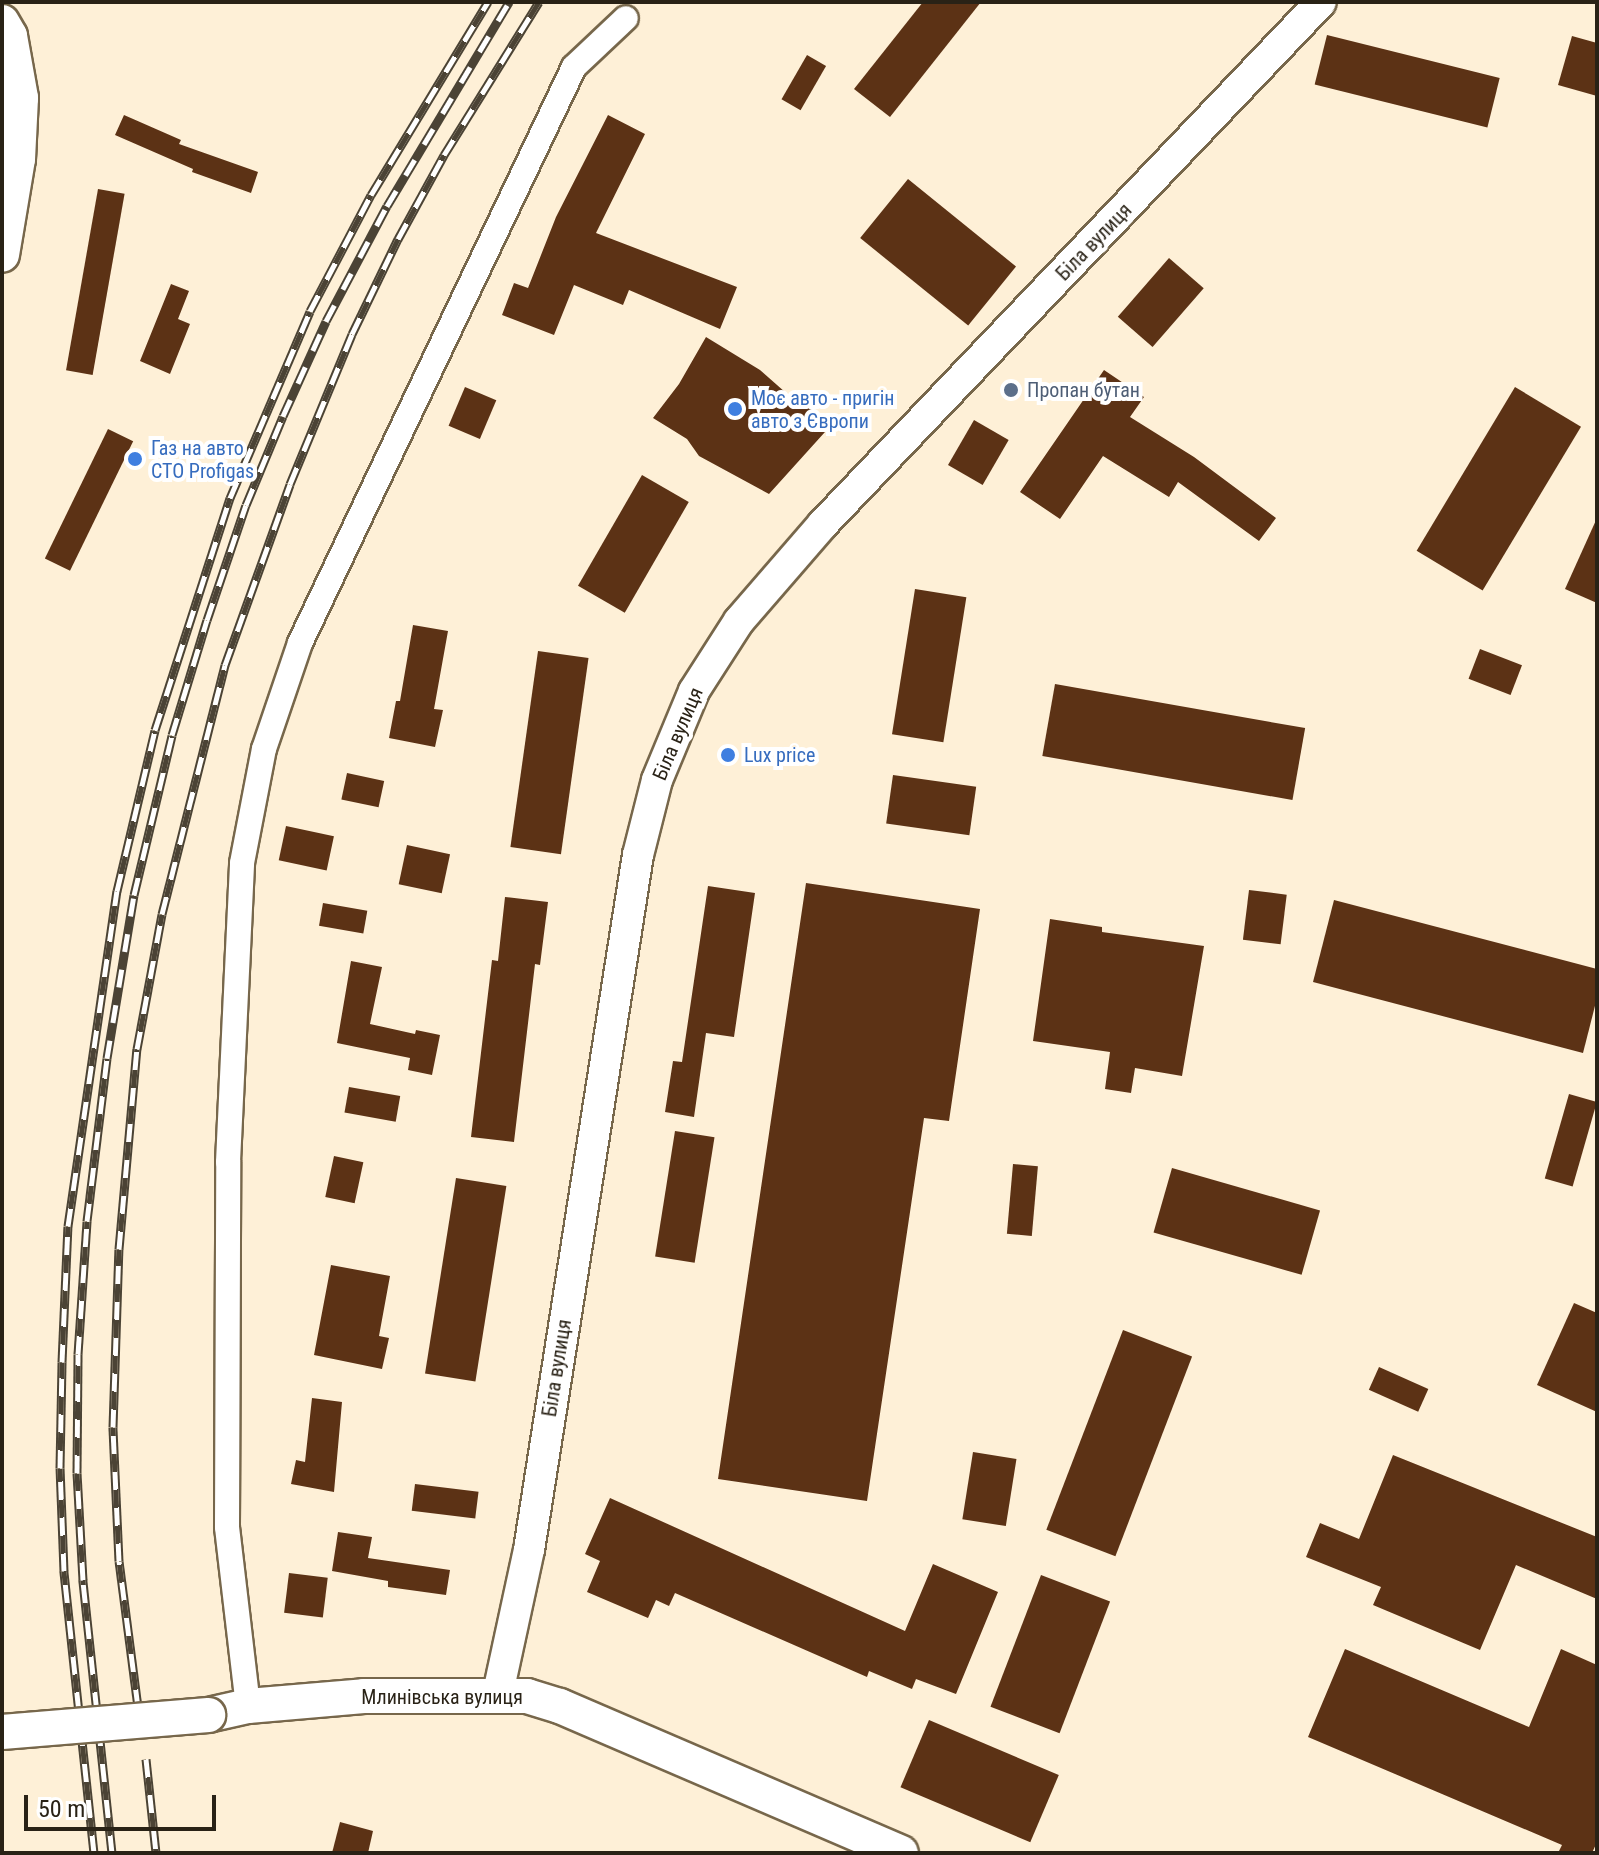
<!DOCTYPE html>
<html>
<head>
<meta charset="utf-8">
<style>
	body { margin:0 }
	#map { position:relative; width:1599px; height:1855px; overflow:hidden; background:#fef0d7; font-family:"Roboto Condensed",sans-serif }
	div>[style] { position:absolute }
	.building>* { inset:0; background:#5c3215; transform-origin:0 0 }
	.roads { filter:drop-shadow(2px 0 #77674b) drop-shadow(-2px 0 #77674b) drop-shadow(0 2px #77674b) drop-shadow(0 -2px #77674b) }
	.minor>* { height:24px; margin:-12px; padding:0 12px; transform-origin:12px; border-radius:12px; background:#fff }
	.tertiary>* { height:30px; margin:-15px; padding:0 15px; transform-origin:15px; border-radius:15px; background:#fff }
	.secondary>* { height:34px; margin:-17px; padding:0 17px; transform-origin:17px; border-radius:17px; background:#fff }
	.rail>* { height:9px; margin-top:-4.5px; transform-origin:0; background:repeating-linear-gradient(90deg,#fff 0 18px,#4b4335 0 36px); box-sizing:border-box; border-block:2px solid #4b4335 }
	.bridges { filter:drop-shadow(2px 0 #77674b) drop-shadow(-2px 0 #77674b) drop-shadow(0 2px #77674b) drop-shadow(0 -2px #77674b) }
	.secondary-bridge>* { height:34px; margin:-17px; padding:0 17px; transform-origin:17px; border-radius:17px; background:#fff }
	.dots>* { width:22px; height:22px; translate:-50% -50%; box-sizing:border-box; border:4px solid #fff; border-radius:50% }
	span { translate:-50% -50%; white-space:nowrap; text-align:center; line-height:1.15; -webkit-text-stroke:8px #fff; paint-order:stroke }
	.street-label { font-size:20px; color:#292216 }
	.service-label { font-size:20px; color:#4e5e75 }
	.left { translate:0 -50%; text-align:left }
	.shop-label { font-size:20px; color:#366cbe }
	.frame { position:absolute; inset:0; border:4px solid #292216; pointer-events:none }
	.scale { position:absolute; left:24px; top:1795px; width:192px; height:36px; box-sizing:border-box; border:4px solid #292216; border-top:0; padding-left:10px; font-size:24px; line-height:28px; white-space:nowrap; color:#292216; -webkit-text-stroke:6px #fff; paint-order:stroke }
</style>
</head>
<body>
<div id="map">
	<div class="building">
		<i style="clip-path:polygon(923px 2px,981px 2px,890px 117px,854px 89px)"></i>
		<i style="left:1327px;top:35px;width:178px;height:51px;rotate:14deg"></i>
		<i style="clip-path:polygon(1572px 36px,1597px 43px,1597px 96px,1558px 85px)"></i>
		<i style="left:807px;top:55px;width:22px;height:51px;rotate:30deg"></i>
		<i style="clip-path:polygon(124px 115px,181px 140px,179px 144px,258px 172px,251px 193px,192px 172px,193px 169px,115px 135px)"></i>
		<i style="clip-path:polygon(608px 115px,645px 134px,596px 233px,737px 287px,720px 329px,629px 290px,623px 305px,574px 285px,554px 335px,502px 315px,514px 283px,528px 288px,556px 217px)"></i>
		<i style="left:908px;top:179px;width:139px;height:76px;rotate:39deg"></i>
		<i style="left:98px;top:189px;width:27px;height:184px;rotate:10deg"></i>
		<i style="left:1169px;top:258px;width:46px;height:78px;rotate:41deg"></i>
		<i style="clip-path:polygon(171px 284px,189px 291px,178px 319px,190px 324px,170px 374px,140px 361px)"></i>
		<i style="clip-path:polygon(706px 337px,760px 370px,794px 400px,834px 422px,769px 494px,699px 456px,687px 439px,653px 418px,679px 384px)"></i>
		<i style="clip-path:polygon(1104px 370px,1144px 397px,1130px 417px,1194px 457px,1276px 518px,1259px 541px,1178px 482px,1169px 497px,1103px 456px,1060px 519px,1020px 492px)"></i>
		<i style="left:465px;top:387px;width:34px;height:42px;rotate:23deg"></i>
		<i style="left:1515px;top:387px;width:77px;height:191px;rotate:31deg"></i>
		<i style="left:974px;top:420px;width:40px;height:52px;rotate:30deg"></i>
		<i style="left:108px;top:429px;width:28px;height:144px;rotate:26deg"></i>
		<i style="left:642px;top:475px;width:54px;height:128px;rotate:30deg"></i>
		<i style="clip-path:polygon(1597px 518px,1597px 603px,1565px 589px)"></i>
		<i style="left:915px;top:589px;width:52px;height:147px;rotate:9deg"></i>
		<i style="clip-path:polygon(413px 625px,448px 631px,434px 709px,443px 710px,435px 747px,389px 738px,396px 701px,400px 701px)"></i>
		<i style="left:1480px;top:649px;width:45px;height:32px;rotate:21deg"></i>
		<i style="left:538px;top:651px;width:51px;height:198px;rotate:8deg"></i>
		<i style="left:1055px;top:684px;width:254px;height:73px;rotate:10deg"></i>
		<i style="left:347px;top:773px;width:38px;height:27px;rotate:12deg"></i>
		<i style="left:893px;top:775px;width:84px;height:49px;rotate:8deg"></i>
		<i style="left:286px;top:826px;width:49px;height:35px;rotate:12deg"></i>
		<i style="left:407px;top:845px;width:44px;height:40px;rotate:12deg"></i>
		<i style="clip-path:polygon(806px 883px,980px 909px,949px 1121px,924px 1118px,867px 1501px,718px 1479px)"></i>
		<i style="clip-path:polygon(708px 886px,755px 893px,734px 1037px,706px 1033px,694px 1117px,665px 1112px,673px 1061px,682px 1062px)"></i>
		<i style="left:1249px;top:890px;width:38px;height:50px;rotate:7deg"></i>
		<i style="clip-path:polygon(505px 897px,548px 902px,540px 965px,535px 964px,514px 1142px,471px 1137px,492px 960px,498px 961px)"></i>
		<i style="clip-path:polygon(1334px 900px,1597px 969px,1597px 998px,1583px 1053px,1313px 982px)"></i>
		<i style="left:323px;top:903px;width:45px;height:23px;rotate:10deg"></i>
		<i style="clip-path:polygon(1050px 919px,1102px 927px,1102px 932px,1204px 946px,1182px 1076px,1135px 1068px,1131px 1093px,1105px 1089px,1110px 1052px,1033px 1041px)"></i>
		<i style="clip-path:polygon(351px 961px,382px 967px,370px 1024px,415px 1034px,416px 1030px,440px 1035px,432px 1075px,408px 1070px,410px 1058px,337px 1043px)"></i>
		<i style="left:349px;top:1087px;width:52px;height:26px;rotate:10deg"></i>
		<i style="left:1569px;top:1094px;width:29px;height:88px;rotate:16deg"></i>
		<i style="left:675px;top:1131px;width:40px;height:127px;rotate:9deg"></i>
		<i style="left:334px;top:1156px;width:30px;height:42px;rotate:12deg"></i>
		<i style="left:1013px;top:1164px;width:25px;height:70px;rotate:5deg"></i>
		<i style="left:1172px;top:1168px;width:154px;height:67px;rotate:16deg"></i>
		<i style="left:456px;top:1178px;width:51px;height:198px;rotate:9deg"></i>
		<i style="clip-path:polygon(331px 1265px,390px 1276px,379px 1336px,389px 1338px,382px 1369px,314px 1355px)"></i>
		<i style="clip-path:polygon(1574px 1303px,1597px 1313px,1597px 1412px,1537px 1385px)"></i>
		<i style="left:1123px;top:1330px;width:74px;height:214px;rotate:21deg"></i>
		<i style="left:1379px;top:1367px;width:54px;height:25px;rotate:24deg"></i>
		<i style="clip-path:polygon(312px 1398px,342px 1402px,334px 1492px,291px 1484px,296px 1460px,305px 1462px)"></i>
		<i style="left:973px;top:1452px;width:44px;height:68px;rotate:9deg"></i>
		<i style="clip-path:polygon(1393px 1455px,1597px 1537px,1597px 1599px,1516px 1565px,1480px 1650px,1373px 1605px,1381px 1587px,1306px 1557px,1320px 1523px,1359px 1539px)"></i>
		<i style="left:415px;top:1484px;width:64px;height:27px;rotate:7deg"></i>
		<i style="clip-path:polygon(610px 1498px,905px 1631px,933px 1564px,998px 1592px,956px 1694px,916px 1679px,912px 1689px,869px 1671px,867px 1677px,675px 1593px,669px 1606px,656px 1600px,648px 1618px,587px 1592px,600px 1561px,585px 1554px)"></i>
		<i style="clip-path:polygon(338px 1532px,372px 1537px,368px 1558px,450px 1570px,446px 1595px,388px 1587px,388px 1581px,332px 1571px)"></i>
		<i style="left:289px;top:1573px;width:39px;height:40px;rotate:7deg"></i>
		<i style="left:1041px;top:1575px;width:74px;height:141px;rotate:21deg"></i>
		<i style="clip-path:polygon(1345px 1649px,1529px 1727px,1561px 1649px,1597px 1665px,1597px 1842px,1592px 1853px,1558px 1853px,1562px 1845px,1308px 1737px)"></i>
		<i style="left:929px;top:1720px;width:141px;height:73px;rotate:23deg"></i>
		<i style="clip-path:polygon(340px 1822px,373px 1831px,368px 1853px,332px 1853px)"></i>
	</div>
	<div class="roads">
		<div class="minor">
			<i style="left:248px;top:1706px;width:180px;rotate:-96.7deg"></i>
			<i style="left:227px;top:1527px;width:365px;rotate:-89.8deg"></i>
			<i style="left:228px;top:1162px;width:299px;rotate:-87.3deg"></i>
			<i style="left:242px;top:863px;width:116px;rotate:-79.1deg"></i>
			<i style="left:264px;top:749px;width:112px;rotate:-71.2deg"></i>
			<i style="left:300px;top:643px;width:638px;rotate:-64.56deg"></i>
			<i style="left:574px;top:67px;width:71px;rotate:-43.3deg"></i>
		</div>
		<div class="tertiary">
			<i style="left:498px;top:1693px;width:146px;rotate:-77.8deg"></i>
			<i style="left:529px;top:1550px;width:703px;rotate:-81.09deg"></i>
			<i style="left:638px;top:855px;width:77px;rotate:-75.8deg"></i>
			<i style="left:657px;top:780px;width:96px;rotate:-67.4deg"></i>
			<i style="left:694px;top:691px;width:83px;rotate:-57.3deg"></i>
			<i style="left:739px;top:621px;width:128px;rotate:-49.1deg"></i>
			<i style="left:823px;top:524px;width:721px;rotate:-46.35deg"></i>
		</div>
		<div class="secondary">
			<i style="left:2px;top:22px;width:16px;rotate:60deg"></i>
			<i style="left:10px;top:36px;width:63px;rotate:79.9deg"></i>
			<i style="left:21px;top:98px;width:61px;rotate:92.8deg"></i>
			<i style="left:18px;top:159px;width:97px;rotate:99.5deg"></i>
			<i style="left:208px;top:1715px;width:41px;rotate:-12.7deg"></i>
			<i style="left:248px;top:1706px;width:116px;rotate:-4.9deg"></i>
			<i style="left:364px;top:1696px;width:163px"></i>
			<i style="left:527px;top:1696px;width:34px;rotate:17deg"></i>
			<i style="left:560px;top:1706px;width:371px;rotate:23.3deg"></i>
		</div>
	</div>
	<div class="rail">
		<i style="left:138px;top:1707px;width:147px;rotate:-97.4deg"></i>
		<i style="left:119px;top:1561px;width:134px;rotate:-92.6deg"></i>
		<i style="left:113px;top:1427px;width:178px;rotate:-88.1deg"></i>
		<i style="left:119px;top:1249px;width:201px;rotate:-84.9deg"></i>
		<i style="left:137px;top:1049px;width:137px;rotate:-79.5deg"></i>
		<i style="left:162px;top:914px;width:257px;rotate:-75.8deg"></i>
		<i style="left:225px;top:665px;width:192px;rotate:-70.2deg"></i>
		<i style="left:290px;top:484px;width:162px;rotate:-67.5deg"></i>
		<i style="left:352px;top:334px;width:106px;rotate:-64.2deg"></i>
		<i style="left:398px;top:239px;width:96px;rotate:-61.3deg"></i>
		<i style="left:444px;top:155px;width:180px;rotate:-58.2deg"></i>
		<i style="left:146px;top:1759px;width:95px;rotate:83.9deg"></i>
		<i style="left:94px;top:1853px;width:284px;rotate:-96.1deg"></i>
		<i style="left:64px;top:1571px;width:103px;rotate:-92.2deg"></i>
		<i style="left:60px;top:1468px;width:106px;rotate:-88.9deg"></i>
		<i style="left:62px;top:1362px;width:136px;rotate:-87.5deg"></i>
		<i style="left:68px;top:1226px;width:339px;rotate:-81.7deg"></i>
		<i style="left:117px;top:891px;width:165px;rotate:-76.7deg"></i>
		<i style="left:155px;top:730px;width:244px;rotate:-72.1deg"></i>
		<i style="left:230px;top:498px;width:203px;rotate:-66.8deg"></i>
		<i style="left:310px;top:311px;width:131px;rotate:-62.3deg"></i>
		<i style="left:371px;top:195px;width:226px;rotate:-58.8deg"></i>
		<i style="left:112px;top:1853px;width:275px;rotate:-96.1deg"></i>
		<i style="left:83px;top:1580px;width:107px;rotate:-93.2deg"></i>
		<i style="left:77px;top:1473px;width:119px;rotate:-89.5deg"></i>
		<i style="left:78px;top:1354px;width:133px;rotate:-86.1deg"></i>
		<i style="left:87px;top:1221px;width:164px;rotate:-83deg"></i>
		<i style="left:107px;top:1058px;width:165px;rotate:-80.6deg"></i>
		<i style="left:134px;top:895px;width:164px;rotate:-76.6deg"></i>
		<i style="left:172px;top:735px;width:120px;rotate:-73.1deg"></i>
		<i style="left:207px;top:620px;width:121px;rotate:-71.3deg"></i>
		<i style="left:246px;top:505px;width:96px;rotate:-67.4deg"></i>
		<i style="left:283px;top:416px;width:104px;rotate:-65.6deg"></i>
		<i style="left:326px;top:321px;width:130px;rotate:-62.1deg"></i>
		<i style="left:387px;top:206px;width:238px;rotate:-59.1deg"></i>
	</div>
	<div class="bridges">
		<div class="secondary-bridge">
			<i style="left:2px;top:1732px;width:207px;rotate:-4.7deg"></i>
		</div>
	</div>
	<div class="dots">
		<i style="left:1011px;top:390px;background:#5c6f8a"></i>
		<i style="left:735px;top:409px;background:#3f7fe0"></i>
		<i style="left:135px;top:459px;background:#3f7fe0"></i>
		<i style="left:728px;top:755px;background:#3f7fe0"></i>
	</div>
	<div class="street-label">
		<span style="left:1094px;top:242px;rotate:-46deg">Біла вулиця</span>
		<span style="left:678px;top:734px;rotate:-67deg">Біла вулиця</span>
		<span style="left:557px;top:1368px;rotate:-81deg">Біла вулиця</span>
		<span style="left:442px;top:1697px">Млинівська вулиця</span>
	</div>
	<div class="service-label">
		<span class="left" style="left:1027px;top:390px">Пропан бутан</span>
	</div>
	<div class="shop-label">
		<span class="left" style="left:751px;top:410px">Моє авто - пригін<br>авто з Європи</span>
		<span class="left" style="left:151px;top:460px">Газ на авто<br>СТО Profigas</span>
		<span class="left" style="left:744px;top:755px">Lux price</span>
	</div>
	<div class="frame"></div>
	<div class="scale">50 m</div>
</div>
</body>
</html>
